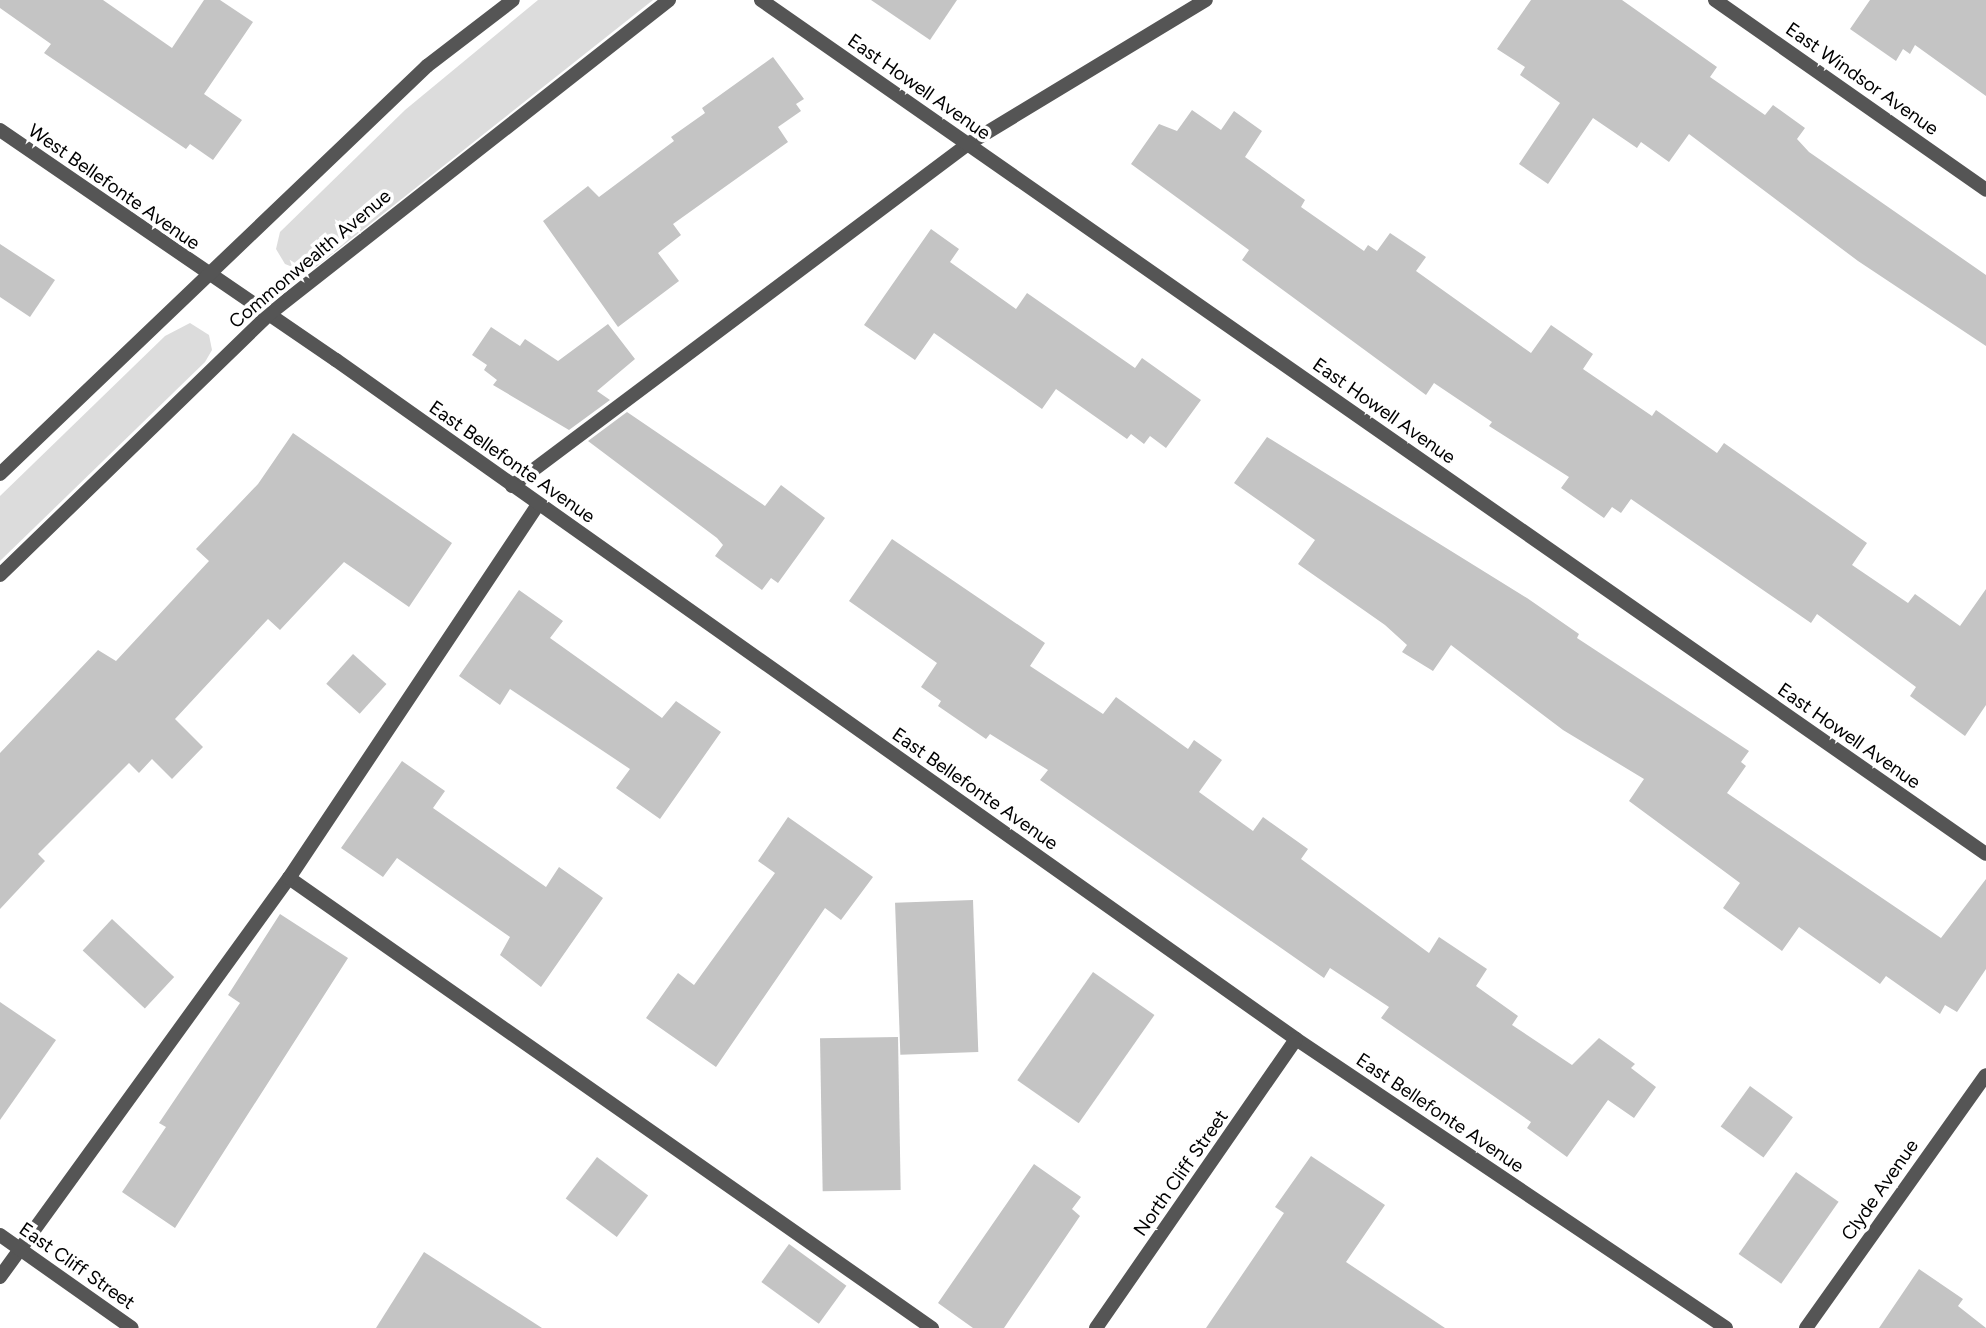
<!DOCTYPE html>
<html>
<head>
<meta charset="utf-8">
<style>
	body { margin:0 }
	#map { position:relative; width:1986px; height:1328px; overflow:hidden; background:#fff; font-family:Figtree,sans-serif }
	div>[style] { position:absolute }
	.green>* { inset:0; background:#dcdcdc }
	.building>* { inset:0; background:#c4c4c4; transform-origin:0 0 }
	.service>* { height:14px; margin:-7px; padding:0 7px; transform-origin:7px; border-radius:7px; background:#555 }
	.minor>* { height:14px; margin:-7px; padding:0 7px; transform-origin:7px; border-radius:7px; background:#555 }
	.tertiary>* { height:14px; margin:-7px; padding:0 7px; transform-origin:7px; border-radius:7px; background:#555 }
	span { translate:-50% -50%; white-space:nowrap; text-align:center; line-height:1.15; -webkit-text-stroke:7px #fff; paint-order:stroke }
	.street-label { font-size:19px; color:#000 }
</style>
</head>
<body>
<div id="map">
	<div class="green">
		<i style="clip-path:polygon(538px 0,653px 0,317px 266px,305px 272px,285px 264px,276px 249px,280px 232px,405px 110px)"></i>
		<i style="clip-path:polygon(190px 323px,209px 335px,212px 350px,205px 362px,0 561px,0 496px,165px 336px)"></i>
	</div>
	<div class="building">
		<i style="clip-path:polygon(0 0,103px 0,172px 48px,204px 0,220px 0,253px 22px,204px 94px,242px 120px,213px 160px,190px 144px,186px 149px,44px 53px,51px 44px,0 8px)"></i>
		<i style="clip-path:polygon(871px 0,957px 0,930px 40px)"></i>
		<i style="clip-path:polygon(1531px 0,1622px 0,1717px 67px,1710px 77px,1765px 115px,1773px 105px,1805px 128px,1797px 139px,1809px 152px,1986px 275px,1986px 346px,1858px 261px,1689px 134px,1669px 162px,1641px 142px,1637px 148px,1593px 118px,1548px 184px,1519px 164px,1560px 103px,1520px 75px,1525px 67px,1497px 49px)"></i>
		<i style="clip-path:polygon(1870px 0,1986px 0,1986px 96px,1915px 45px,1910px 54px,1903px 49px,1896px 61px,1850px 29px)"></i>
		<i style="clip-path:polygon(773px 57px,804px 99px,796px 104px,801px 111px,778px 127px,788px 142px,673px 224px,681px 235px,658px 253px,679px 281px,618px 327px,543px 221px,588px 186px,599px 197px,674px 141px,671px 137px,705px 113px,702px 108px)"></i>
		<i style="clip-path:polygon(1192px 110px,1221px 130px,1234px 111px,1262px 131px,1245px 157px,1305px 200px,1301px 207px,1364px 251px,1368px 245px,1377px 251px,1390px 233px,1426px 257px,1416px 271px,1531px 353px,1551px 325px,1593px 354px,1583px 369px,1652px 416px,1656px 410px,1717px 453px,1724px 443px,1867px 543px,1852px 565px,1908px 603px,1915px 594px,1960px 626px,1986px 589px,1986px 705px,1965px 736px,1910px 696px,1916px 687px,1817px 614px,1811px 623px,1631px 499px,1621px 513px,1612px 507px,1604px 518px,1561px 488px,1569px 477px,1489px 426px,1492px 422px,1434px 383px,1426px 395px,1242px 260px,1249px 250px,1131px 164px,1159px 124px,1177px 131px)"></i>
		<i style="clip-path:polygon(931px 229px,959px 249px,950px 262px,1016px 309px,1027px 293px,1135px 368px,1142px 358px,1201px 400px,1166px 448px,1150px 436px,1144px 444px,1131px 434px,1127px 439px,1056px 389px,1042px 409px,934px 333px,915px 360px,864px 325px)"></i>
		<i style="clip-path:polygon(0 244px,55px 280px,30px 317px,0 297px)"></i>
		<i style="clip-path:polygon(608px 324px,635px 359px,597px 391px,610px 400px,569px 430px,493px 385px,497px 380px,484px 370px,487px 365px,472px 355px,491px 327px,520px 346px,525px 339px,558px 361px)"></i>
		<i style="clip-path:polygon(627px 412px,765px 506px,781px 485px,825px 518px,778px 583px,771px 578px,762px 590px,715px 556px,723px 545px,717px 538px,588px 441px)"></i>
		<i style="clip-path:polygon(293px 433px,452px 543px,409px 607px,344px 562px,280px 630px,268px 619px,175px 719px,203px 747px,172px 779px,152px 759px,139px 773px,129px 763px,38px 854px,45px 861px,0 909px,0 753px,98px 650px,116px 661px,209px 561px,196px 549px,258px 484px)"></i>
		<i style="clip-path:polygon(1267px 437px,1527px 598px,1579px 634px,1577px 638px,1749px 751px,1741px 762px,1746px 766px,1727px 793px,1941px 938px,1986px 879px,1986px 969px,1957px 1012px,1945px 1005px,1940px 1014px,1886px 976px,1880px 984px,1799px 927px,1782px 951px,1723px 908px,1740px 883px,1629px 801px,1644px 779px,1563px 730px,1451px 645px,1433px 671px,1402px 652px,1407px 645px,1385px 625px,1298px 564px,1315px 540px,1234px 483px)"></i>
		<i style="clip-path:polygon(892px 539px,1045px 643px,1030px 666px,1103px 714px,1116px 697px,1188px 749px,1194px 740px,1222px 760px,1199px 792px,1253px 831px,1263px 817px,1308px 849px,1301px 859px,1429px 953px,1439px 937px,1487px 969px,1476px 986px,1518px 1016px,1512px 1025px,1572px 1065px,1599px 1038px,1635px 1064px,1631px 1068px,1656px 1087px,1634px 1118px,1608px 1100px,1567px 1157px,1527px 1128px,1531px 1122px,1381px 1018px,1389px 1007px,1330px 968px,1324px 978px,1040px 780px,1048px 770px,990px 734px,986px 739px,938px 706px,941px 701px,921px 687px,937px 663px,849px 601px)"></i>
		<i style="clip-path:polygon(519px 590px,563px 621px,550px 638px,662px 718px,676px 701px,721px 732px,660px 819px,616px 788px,630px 769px,510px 689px,500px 705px,459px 676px)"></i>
		<i style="left:353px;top:654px;width:45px;height:40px;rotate:42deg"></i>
		<i style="clip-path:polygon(402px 761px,445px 791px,433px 808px,546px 887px,559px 867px,603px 898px,541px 987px,500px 955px,510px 937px,397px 858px,383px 877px,341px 848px)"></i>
		<i style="clip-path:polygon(788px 817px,873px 877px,841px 920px,825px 908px,716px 1067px,646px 1018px,678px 973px,694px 985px,775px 873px,758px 861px)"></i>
		<i style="left:973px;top:900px;width:152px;height:78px;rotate:88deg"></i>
		<i style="clip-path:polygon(280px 914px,348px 958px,175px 1228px,122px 1192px,166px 1127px,159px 1123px,240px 1003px,228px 995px)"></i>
		<i style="left:112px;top:919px;width:85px;height:43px;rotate:43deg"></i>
		<i style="left:1093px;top:972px;width:75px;height:132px;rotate:35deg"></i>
		<i style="clip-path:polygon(0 1002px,56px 1040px,0 1120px)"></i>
		<i style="left:898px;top:1037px;width:153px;height:78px;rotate:89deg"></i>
		<i style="left:1750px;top:1086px;width:53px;height:50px;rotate:36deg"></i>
		<i style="clip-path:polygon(1311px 1156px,1385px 1205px,1346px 1262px,1445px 1328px,1206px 1328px,1284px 1213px,1275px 1207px)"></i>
		<i style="left:597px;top:1157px;width:64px;height:52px;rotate:37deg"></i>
		<i style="clip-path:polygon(1034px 1164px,1081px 1197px,1072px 1209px,1080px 1216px,1004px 1328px,973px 1328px,938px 1303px)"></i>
		<i style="left:1796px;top:1172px;width:52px;height:100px;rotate:35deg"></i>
		<i style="left:789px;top:1244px;width:71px;height:47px;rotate:36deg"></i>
		<i style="clip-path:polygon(424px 1252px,542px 1328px,376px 1328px)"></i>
		<i style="clip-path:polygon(1919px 1269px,1963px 1299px,1958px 1306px,1986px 1328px,1879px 1328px)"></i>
	</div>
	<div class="service">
		<i style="left:512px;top:486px;width:570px;rotate:-36.87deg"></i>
		<i style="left:968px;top:144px;width:278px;rotate:-31.2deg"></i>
		<i style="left:289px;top:878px;width:785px;rotate:34.99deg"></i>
		<i style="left:0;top:1277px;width:493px;rotate:-54.1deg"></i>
		<i style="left:289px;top:878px;width:449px;rotate:-56.3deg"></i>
	</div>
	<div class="minor">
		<i style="left:761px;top:0;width:1493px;rotate:34.88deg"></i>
		<i style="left:1715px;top:0;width:331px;rotate:35deg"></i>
		<i style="left:0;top:130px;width:407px;rotate:34.4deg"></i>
		<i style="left:336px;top:360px;width:1176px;rotate:35.27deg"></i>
		<i style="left:1296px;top:1039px;width:518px;rotate:33.9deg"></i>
		<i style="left:0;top:1235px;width:161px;rotate:35.2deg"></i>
		<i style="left:1096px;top:1328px;width:351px;rotate:-55.3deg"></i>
		<i style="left:1806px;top:1328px;width:310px;rotate:-54.6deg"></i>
	</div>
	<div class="tertiary">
		<i style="left:0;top:474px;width:591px;rotate:-43.7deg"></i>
		<i style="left:427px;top:66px;width:108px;rotate:-37.5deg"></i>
		<i style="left:0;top:575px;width:373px;rotate:-44.1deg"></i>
		<i style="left:268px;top:315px;width:510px;rotate:-38.15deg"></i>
	</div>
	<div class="street-label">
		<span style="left:1862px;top:79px;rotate:35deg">East Windsor Avenue</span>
		<span style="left:919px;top:87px;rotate:35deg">East Howell Avenue</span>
		<span style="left:114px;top:187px;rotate:35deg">West Bellefonte Avenue</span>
		<span style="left:310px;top:259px;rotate:-40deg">Commonwealth Avenue</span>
		<span style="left:1384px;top:411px;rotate:35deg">East Howell Avenue</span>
		<span style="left:512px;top:462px;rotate:35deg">East Bellefonte Avenue</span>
		<span style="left:1849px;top:736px;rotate:35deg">East Howell Avenue</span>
		<span style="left:975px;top:789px;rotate:35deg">East Bellefonte Avenue</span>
		<span style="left:1440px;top:1113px;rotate:34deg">East Bellefonte Avenue</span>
		<span style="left:1181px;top:1173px;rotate:-55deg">North Cliff Street</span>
		<span style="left:1880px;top:1190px;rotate:-55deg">Clyde Avenue</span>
		<span style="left:77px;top:1266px;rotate:35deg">East Cliff Street</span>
	</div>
</div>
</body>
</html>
